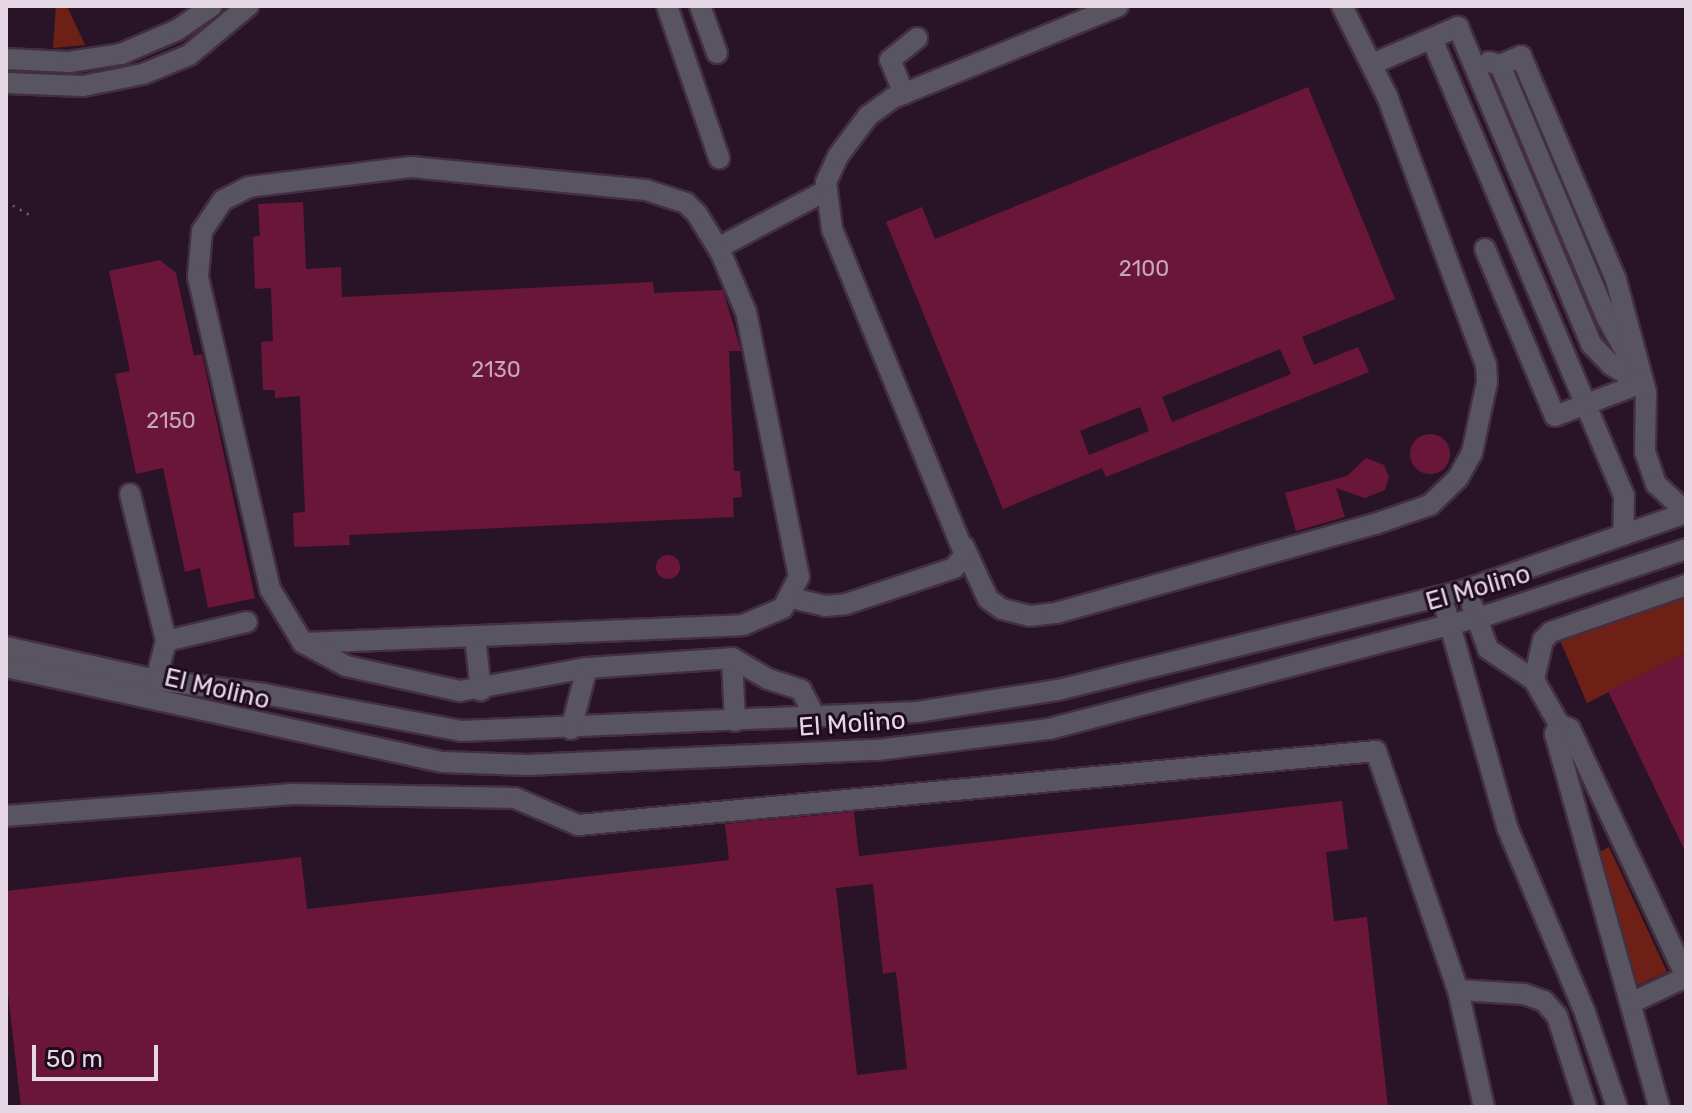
<!DOCTYPE html>
<html>
<head>
<meta charset="utf-8">
<style>
	body { margin:0 }
	#map { position:relative; width:1692px; height:1113px; overflow:hidden; background:#291427; font-family:Rubik,sans-serif }
	div>[style] { position:absolute }
	.green>* { inset:0; background:#6e2017 }
	.building>* { inset:0; background:#6a1639 }
	.round { border-radius:50% }
	.path>* { height:3px; margin-top:-1.5px; transform-origin:0; background:repeating-linear-gradient(90deg,#645162 0 2px,transparent 0 8px) }
	.roads { filter:drop-shadow(2px 0 #432f41) drop-shadow(-2px 0 #432f41) drop-shadow(0 2px #432f41) drop-shadow(0 -2px #432f41) }
	.minor>* { height:20px; margin:-10px; padding:0 10px; transform-origin:10px; border-radius:10px; background:#585460 }
	span { translate:-50% -50%; white-space:nowrap; text-align:center; line-height:1.15; -webkit-text-stroke:6px #1f0b1d; paint-order:stroke }
	.number-label { font-size:22px; color:#c6a7b8 }
	.number-label span { -webkit-text-stroke-width:0 }
	.street-label { font-size:26px; color:#e5d7e3 }
	.frame { position:absolute; inset:0; border:8px solid #e5d7e3; pointer-events:none }
	.scale { position:absolute; left:32px; top:1045px; width:126px; height:36px; box-sizing:border-box; border:4px solid #e5d7e3; border-top:0; padding-left:10px; font-size:24px; line-height:28px; white-space:nowrap; color:#e5d7e3; -webkit-text-stroke:6px #1f0b1d; paint-order:stroke }
</style>
</head>
<body>
<div id="map">
	<div class="green">
		<i style="clip-path:polygon(56px 6px,67px 6px,85px 45px,53px 48px)"></i>
		<i style="clip-path:polygon(1686px 594px,1686px 653px,1587px 703px,1559px 638px)"></i>
		<i style="clip-path:polygon(1609px 847px,1667px 972px,1636px 986px,1598px 853px)"></i>
	</div>
	<div class="building">
		<i style="clip-path:polygon(evenodd,1308px 87px,1395px 299px,1302px 337px,1314px 365px,1358px 347px,1369px 372px,1106px 477px,1102px 468px,1003px 509px,886px 222px,922px 207px,935px 239px,1308px 87px,1280px 349px,1291px 374px,1172px 422px,1162px 397px,1280px 349px,1308px 87px,1140px 407px,1149px 431px,1089px 455px,1080px 431px,1140px 407px)"></i>
		<i style="clip-path:polygon(303px 202px,306px 269px,341px 267px,342px 297px,653px 282px,654px 293px,723px 290px,741px 351px,729px 351px,734px 471px,740px 471px,742px 497px,733px 498px,734px 517px,349px 535px,350px 545px,294px 547px,293px 513px,305px 512px,300px 396px,275px 398px,275px 390px,263px 390px,261px 342px,273px 341px,271px 288px,255px 289px,253px 237px,260px 236px,258px 204px)"></i>
		<i style="clip-path:polygon(160px 260px,176px 273px,194px 356px,202px 354px,255px 598px,208px 608px,200px 568px,185px 572px,163px 468px,136px 474px,115px 374px,130px 371px,109px 271px)"></i>
		<i class="round" style="left:1410px;top:434px;width:40px;height:40px"></i>
		<i style="clip-path:polygon(1366px 458px,1384px 465px,1389px 477px,1385px 490px,1365px 498px,1336px 488px,1345px 517px,1296px 531px,1285px 493px,1347px 476px)"></i>
		<i class="round" style="left:656px;top:555px;width:24px;height:24px"></i>
		<i style="clip-path:polygon(1686px 653px,1686px 853px,1608px 691px)"></i>
		<i style="clip-path:polygon(evenodd,1342px 801px,1348px 849px,1326px 852px,1334px 921px,1367px 917px,1388px 1107px,21px 1107px,6px 977px,6px 891px,301px 857px,307px 909px,729px 860px,725px 824px,854px 812px,859px 856px,1342px 801px,873px 884px,883px 974px,896px 972px,907px 1069px,857px 1075px,836px 888px,873px 884px)"></i>
	</div>
	<div class="path">
		<i style="left:6px;top:201px;width:28px;rotate:30deg"></i>
	</div>
	<div class="roads">
		<div class="minor">
			<i style="left:667px;top:6px;width:161px;rotate:71.1deg"></i>
			<i style="left:700px;top:6px;width:50px;rotate:70.1deg"></i>
			<i style="left:1432px;top:39px;width:496px;rotate:67.2deg"></i>
			<i style="left:1624px;top:496px;width:39px;rotate:91deg"></i>
			<i style="left:6px;top:59px;width:63px;rotate:2.7deg"></i>
			<i style="left:69px;top:62px;width:53px;rotate:-8.7deg"></i>
			<i style="left:121px;top:54px;width:61px;rotate:-23.2deg"></i>
			<i style="left:177px;top:30px;width:42px;rotate:-34.4deg"></i>
			<i style="left:1489px;top:62px;width:11px;rotate:15deg"></i>
			<i style="left:1500px;top:65px;width:275px;rotate:67.1deg"></i>
			<i style="left:1607px;top:318px;width:46px;rotate:61.2deg"></i>
			<i style="left:1372px;top:64px;width:94px;rotate:-23.3deg"></i>
			<i style="left:1458px;top:27px;width:344px;rotate:67.2deg"></i>
			<i style="left:1591px;top:344px;width:29px;rotate:46deg"></i>
			<i style="left:1611px;top:365px;width:36px;rotate:30deg"></i>
			<i style="left:1500px;top:65px;width:23px;rotate:-23deg"></i>
			<i style="left:1521px;top:56px;width:243px;rotate:67deg"></i>
			<i style="left:1616px;top:280px;width:116px;rotate:75deg"></i>
			<i style="left:1646px;top:392px;width:60px;rotate:91deg"></i>
			<i style="left:1645px;top:452px;width:34px;rotate:71deg"></i>
			<i style="left:1656px;top:484px;width:41px;rotate:43deg"></i>
			<i style="left:6px;top:83px;width:77px;rotate:2.2deg"></i>
			<i style="left:83px;top:86px;width:61px;rotate:-11.3deg"></i>
			<i style="left:143px;top:74px;width:50px;rotate:-22.4deg"></i>
			<i style="left:189px;top:55px;width:77px;rotate:-39.7deg"></i>
			<i style="left:904px;top:94px;width:37px;rotate:-112deg"></i>
			<i style="left:890px;top:60px;width:35px;rotate:-39deg"></i>
			<i style="left:718px;top:248px;width:121px;rotate:-28deg"></i>
			<i style="left:1485px;top:249px;width:181px;rotate:67.3deg"></i>
			<i style="left:1555px;top:416px;width:93px;rotate:-20.8deg"></i>
			<i style="left:130px;top:494px;width:151px;rotate:76.2deg"></i>
			<i style="left:166px;top:641px;width:40px;rotate:104.4deg"></i>
			<i style="left:964px;top:547px;width:57px;rotate:65.2deg"></i>
			<i style="left:988px;top:599px;width:17px;rotate:36deg"></i>
			<i style="left:1002px;top:609px;width:29px;rotate:14deg"></i>
			<i style="left:1030px;top:616px;width:26px;rotate:-7deg"></i>
			<i style="left:1056px;top:613px;width:331px;rotate:-15.6deg"></i>
			<i style="left:1375px;top:524px;width:58px;rotate:-19.1deg"></i>
			<i style="left:1430px;top:505px;width:39px;rotate:-44deg"></i>
			<i style="left:1458px;top:478px;width:29px;rotate:-61deg"></i>
			<i style="left:1472px;top:453px;width:73px;rotate:-78.1deg"></i>
			<i style="left:1487px;top:382px;width:17px;rotate:-93deg"></i>
			<i style="left:1486px;top:365px;width:287px;rotate:-110.2deg"></i>
			<i style="left:1387px;top:96px;width:101px;rotate:-116.6deg"></i>
			<i style="left:791px;top:598px;width:35px;rotate:13deg"></i>
			<i style="left:825px;top:606px;width:21px;rotate:-5deg"></i>
			<i style="left:846px;top:604px;width:114px;rotate:-18.4deg"></i>
			<i style="left:954px;top:568px;width:17px;rotate:-50deg"></i>
			<i style="left:965px;top:555px;width:352px;rotate:-112.2deg"></i>
			<i style="left:832px;top:229px;width:47px;rotate:-97.3deg"></i>
			<i style="left:826px;top:182px;width:29px;rotate:-65deg"></i>
			<i style="left:838px;top:156px;width:50px;rotate:-53.1deg"></i>
			<i style="left:868px;top:116px;width:31px;rotate:-36deg"></i>
			<i style="left:893px;top:98px;width:243px;rotate:-22.2deg"></i>
			<i style="left:1472px;top:605px;width:47px;rotate:70deg"></i>
			<i style="left:1488px;top:649px;width:55px;rotate:34deg"></i>
			<i style="left:1534px;top:680px;width:51px;rotate:60.4deg"></i>
			<i style="left:1559px;top:724px;width:12px;rotate:24deg"></i>
			<i style="left:1570px;top:729px;width:274px;rotate:64.9deg"></i>
			<i style="left:1446px;top:611px;width:224px;rotate:74.2deg"></i>
			<i style="left:1507px;top:827px;width:202px;rotate:67.2deg"></i>
			<i style="left:1585px;top:1013px;width:99px;rotate:71.2deg"></i>
			<i style="left:475px;top:636px;width:55px;rotate:83.8deg"></i>
			<i style="left:166px;top:641px;width:83px;rotate:-13.2deg"></i>
			<i style="left:303px;top:643px;width:440px;rotate:-2.3deg"></i>
			<i style="left:743px;top:625px;width:43px;rotate:-23deg"></i>
			<i style="left:783px;top:608px;width:35px;rotate:-63deg"></i>
			<i style="left:799px;top:577px;width:270px;rotate:-101.3deg"></i>
			<i style="left:746px;top:312px;width:64px;rotate:-113deg"></i>
			<i style="left:721px;top:253px;width:46px;rotate:-121.6deg"></i>
			<i style="left:697px;top:214px;width:16px;rotate:-135deg"></i>
			<i style="left:686px;top:203px;width:42px;rotate:-162deg"></i>
			<i style="left:646px;top:190px;width:236px;rotate:-174.4deg"></i>
			<i style="left:411px;top:167px;width:163px;rotate:173deg"></i>
			<i style="left:249px;top:187px;width:29px;rotate:153deg"></i>
			<i style="left:223px;top:200px;width:37px;rotate:124deg"></i>
			<i style="left:202px;top:231px;width:46px;rotate:95deg"></i>
			<i style="left:198px;top:277px;width:320px;rotate:77deg"></i>
			<i style="left:270px;top:589px;width:63px;rotate:58.6deg"></i>
			<i style="left:303px;top:643px;width:49px;rotate:28.1deg"></i>
			<i style="left:346px;top:666px;width:117px;rotate:12.4deg"></i>
			<i style="left:460px;top:691px;width:129px;rotate:-10.3deg"></i>
			<i style="left:6px;top:647px;width:154px;rotate:12.4deg"></i>
			<i style="left:156px;top:680px;width:109px;rotate:7.4deg"></i>
			<i style="left:264px;top:694px;width:200px;rotate:10.6deg"></i>
			<i style="left:461px;top:731px;width:456px;rotate:-2.4deg"></i>
			<i style="left:917px;top:712px;width:143px;rotate:-8.9deg"></i>
			<i style="left:1058px;top:690px;width:419px;rotate:-13.8deg"></i>
			<i style="left:1465px;top:590px;width:234px;rotate:-19.2deg"></i>
			<i style="left:732px;top:658px;width:63px;rotate:87.3deg"></i>
			<i style="left:6px;top:667px;width:446px;rotate:12.3deg"></i>
			<i style="left:442px;top:762px;width:85px;rotate:2deg"></i>
			<i style="left:527px;top:765px;width:350px;rotate:-2.5deg"></i>
			<i style="left:877px;top:750px;width:173px;rotate:-7deg"></i>
			<i style="left:1049px;top:729px;width:454px;rotate:-14.6deg"></i>
			<i style="left:1488px;top:615px;width:209px;rotate:-18.4deg"></i>
			<i style="left:1534px;top:680px;width:41px;rotate:-77.3deg"></i>
			<i style="left:1543px;top:640px;width:11px;rotate:-45deg"></i>
			<i style="left:1551px;top:632px;width:143px;rotate:-19.2deg"></i>
			<i style="left:1559px;top:724px;width:11px;rotate:112deg"></i>
			<i style="left:1555px;top:734px;width:387px;rotate:74.4deg"></i>
			<i style="left:571px;top:729px;width:63px;rotate:-75.3deg"></i>
			<i style="left:587px;top:668px;width:145px;rotate:-3.9deg"></i>
			<i style="left:732px;top:658px;width:42px;rotate:30.3deg"></i>
			<i style="left:768px;top:679px;width:35px;rotate:18deg"></i>
			<i style="left:801px;top:690px;width:32px;rotate:62deg"></i>
			<i style="left:6px;top:816px;width:288px;rotate:-4.4deg"></i>
			<i style="left:293px;top:794px;width:222px;rotate:1deg"></i>
			<i style="left:515px;top:798px;width:69px;rotate:23.2deg"></i>
			<i style="left:578px;top:825px;width:801px;rotate:-5.3deg"></i>
			<i style="left:1376px;top:751px;width:253px;rotate:71.1deg"></i>
			<i style="left:1458px;top:990px;width:120px;rotate:77.5deg"></i>
			<i style="left:1458px;top:990px;width:66px;rotate:3.5deg"></i>
			<i style="left:1524px;top:994px;width:21px;rotate:19deg"></i>
			<i style="left:1544px;top:1001px;width:20px;rotate:49deg"></i>
			<i style="left:1557px;top:1016px;width:96px;rotate:72.3deg"></i>
			<i style="left:1631px;top:1003px;width:61px;rotate:-25.3deg"></i>
		</div>
	</div>
	<div class="number-label">
		<span style="left:1144px;top:269px">2100</span>
		<span style="left:496px;top:370px">2130</span>
		<span style="left:171px;top:421px">2150</span>
	</div>
	<div class="street-label">
		<span style="left:1478px;top:588px;rotate:-16deg">El Molino</span>
		<span style="left:217px;top:689px;rotate:13deg">El Molino</span>
		<span style="left:852px;top:724px;rotate:-4deg">El Molino</span>
	</div>
	<div class="frame"></div>
	<div class="scale">50 m</div>
</div>
</body>
</html>
